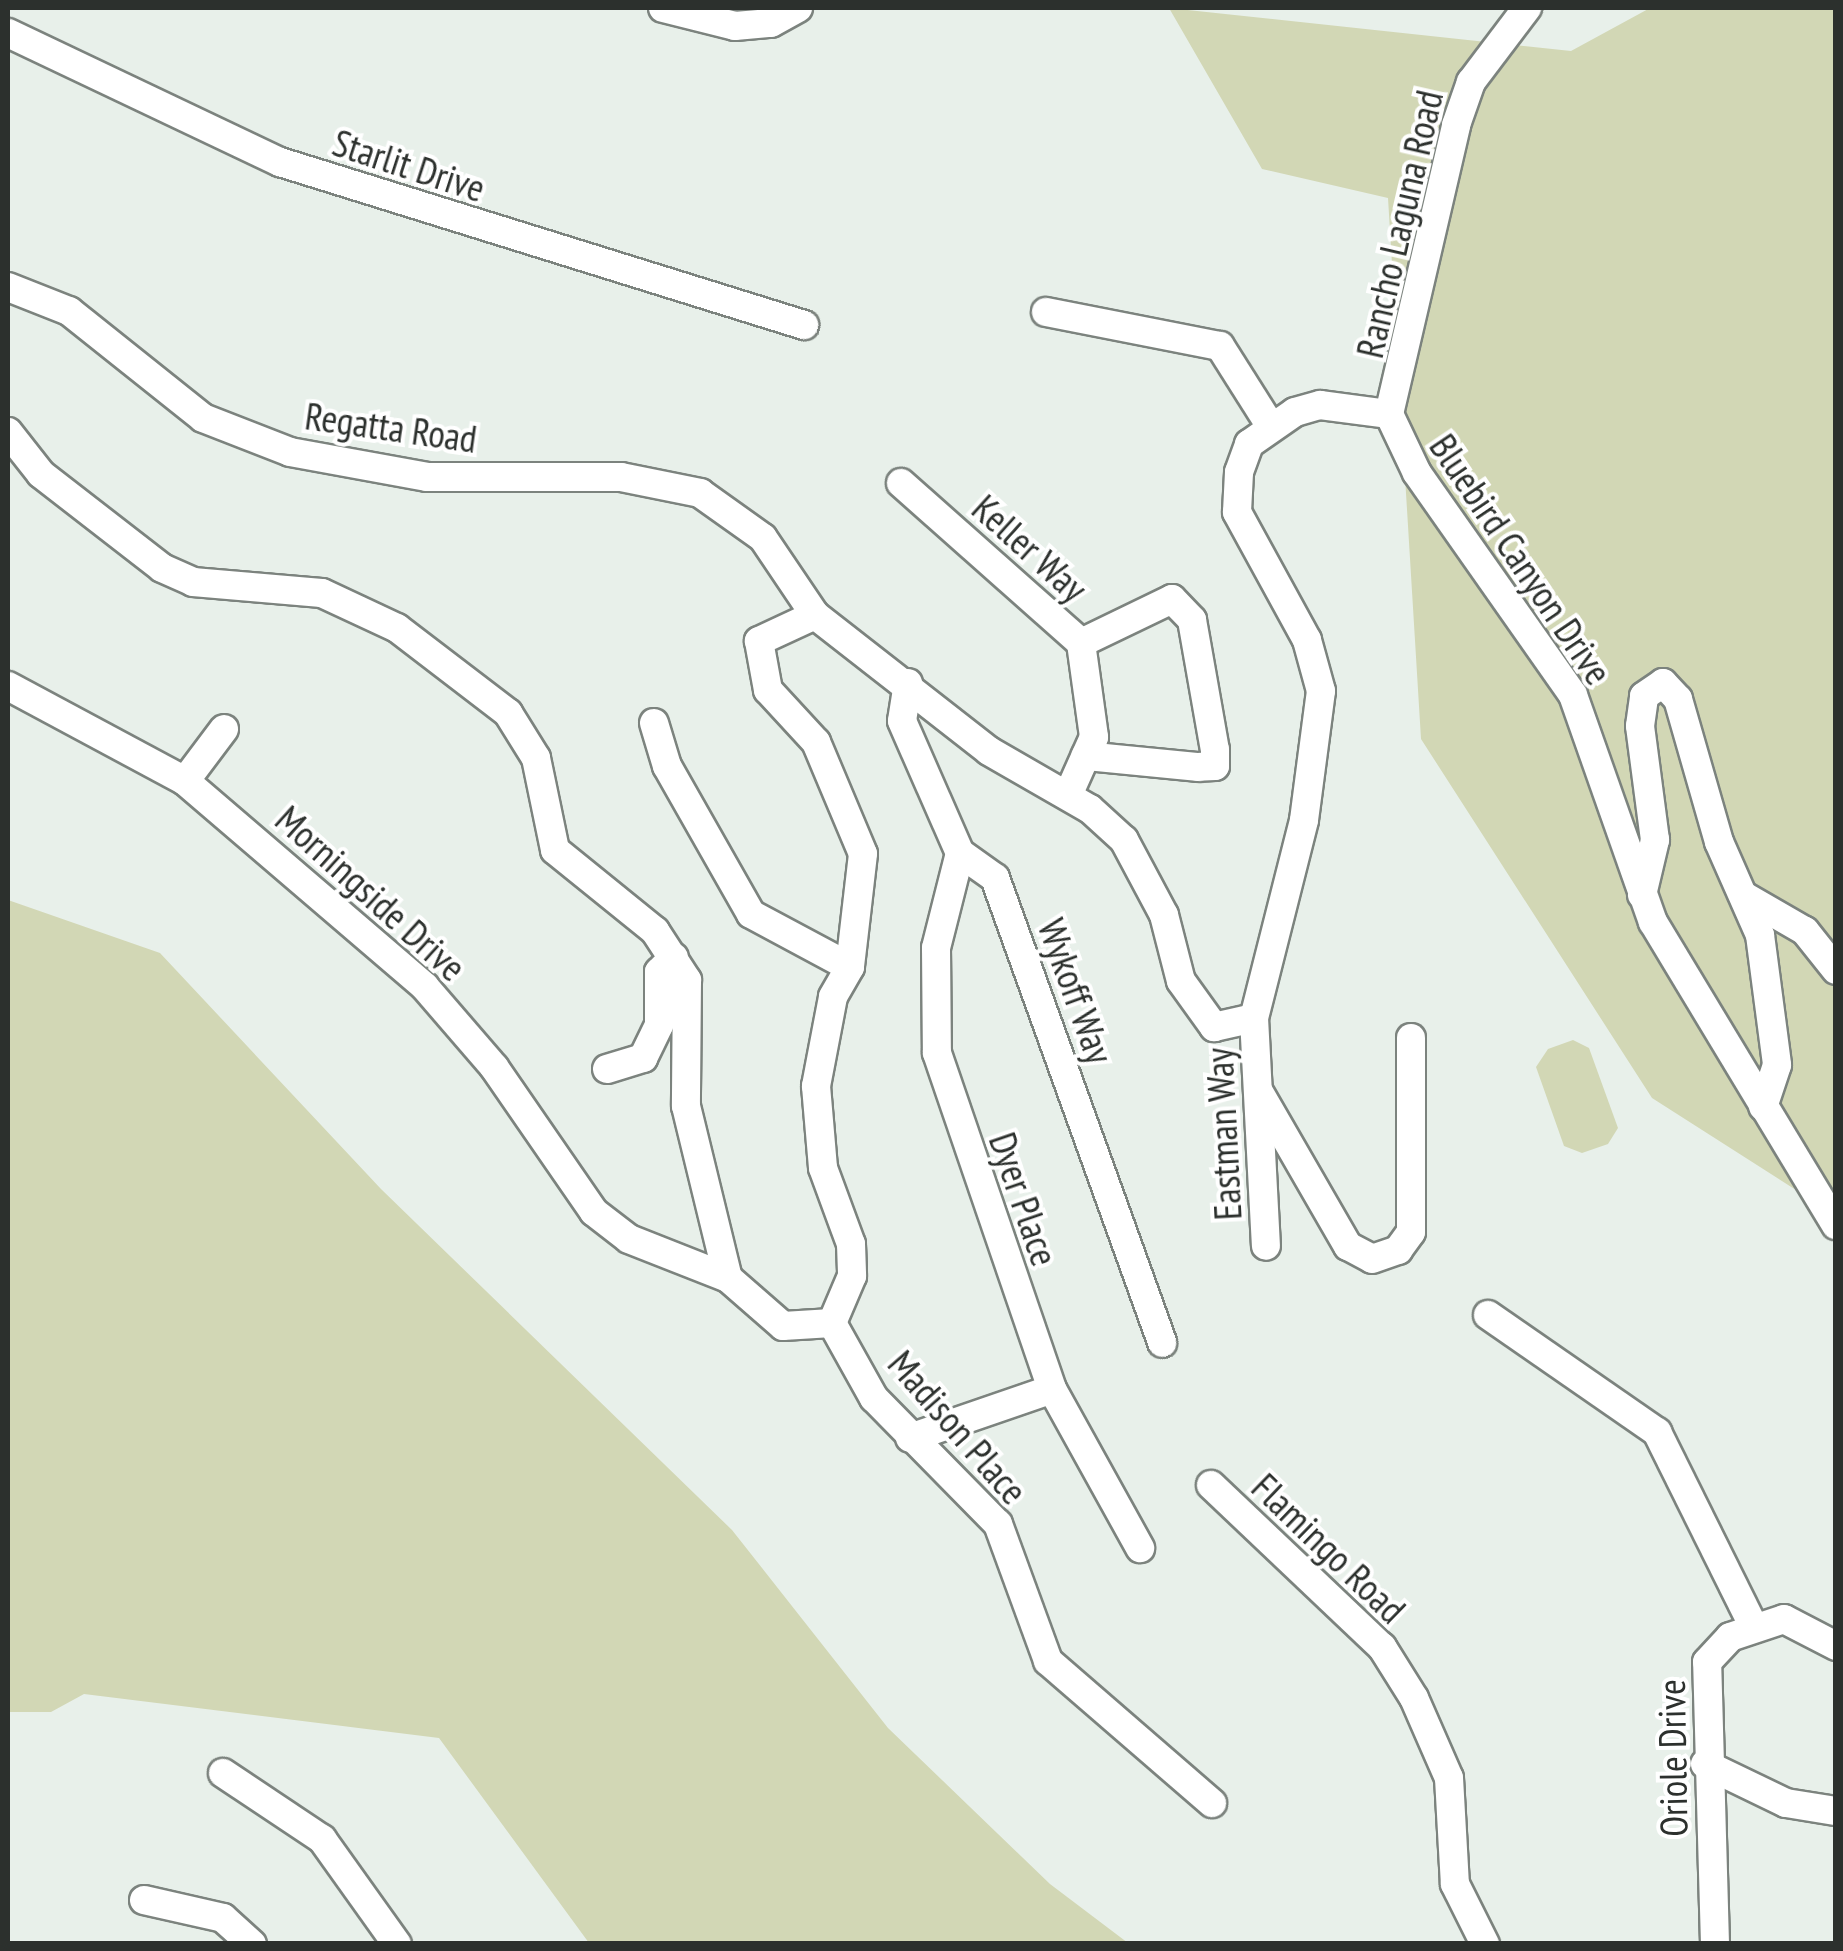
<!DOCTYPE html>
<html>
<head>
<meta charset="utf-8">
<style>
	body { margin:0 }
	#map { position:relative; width:1843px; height:1951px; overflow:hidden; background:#e8f0ea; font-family:"PT Sans Narrow",sans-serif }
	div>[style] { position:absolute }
	.green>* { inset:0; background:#d2d7b5 }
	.roads { filter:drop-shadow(2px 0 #7c837e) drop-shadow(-2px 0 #7c837e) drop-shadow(0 2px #7c837e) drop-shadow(0 -2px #7c837e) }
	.minor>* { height:28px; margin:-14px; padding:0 14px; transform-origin:14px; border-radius:14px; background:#fff }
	span { translate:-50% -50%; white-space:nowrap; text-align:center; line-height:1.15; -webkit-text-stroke:8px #fff; paint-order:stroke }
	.street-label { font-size:38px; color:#2c302d }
	.frame { position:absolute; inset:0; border:10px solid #2c302d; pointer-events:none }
</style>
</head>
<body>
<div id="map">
	<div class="green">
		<i style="clip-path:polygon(1169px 8px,1571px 51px,1650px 8px,1835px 8px,1835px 1215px,1652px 1098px,1421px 739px,1388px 198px,1262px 169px)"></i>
		<i style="clip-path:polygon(8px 900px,160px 953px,381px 1189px,732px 1530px,888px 1728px,1050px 1884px,1128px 1943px,589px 1943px,439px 1738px,84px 1694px,51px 1712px,8px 1712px)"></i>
		<i style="clip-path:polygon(1573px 1040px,1589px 1048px,1618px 1128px,1608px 1144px,1582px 1153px,1564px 1146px,1536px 1067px,1548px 1049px)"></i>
	</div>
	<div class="roads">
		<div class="minor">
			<i style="left:663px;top:8px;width:74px;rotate:14deg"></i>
			<i style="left:735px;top:26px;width:36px;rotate:-5deg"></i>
			<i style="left:771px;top:23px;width:31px;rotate:-29deg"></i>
			<i style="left:8px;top:33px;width:301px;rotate:25.4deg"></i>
			<i style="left:280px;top:162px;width:549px;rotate:17.28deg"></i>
			<i style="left:8px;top:287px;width:66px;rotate:21.5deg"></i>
			<i style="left:69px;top:311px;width:171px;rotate:38.6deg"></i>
			<i style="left:203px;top:418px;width:93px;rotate:21.3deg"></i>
			<i style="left:290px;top:452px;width:139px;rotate:10.3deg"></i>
			<i style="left:427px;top:477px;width:194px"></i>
			<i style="left:621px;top:477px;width:81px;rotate:11.4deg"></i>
			<i style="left:700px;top:493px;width:77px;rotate:35.5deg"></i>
			<i style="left:763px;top:538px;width:93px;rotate:56deg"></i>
			<i style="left:815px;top:615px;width:221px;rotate:38deg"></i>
			<i style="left:989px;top:751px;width:116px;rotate:29.9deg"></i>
			<i style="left:1090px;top:809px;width:46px;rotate:42.4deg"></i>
			<i style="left:1124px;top:840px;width:85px;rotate:61.9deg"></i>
			<i style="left:1164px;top:915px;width:68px;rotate:75.6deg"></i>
			<i style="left:1181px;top:981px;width:57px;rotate:54.3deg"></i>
			<i style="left:1214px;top:1027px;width:41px;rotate:-12.7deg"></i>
			<i style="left:1254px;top:1018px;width:204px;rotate:-75.8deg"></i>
			<i style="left:1304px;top:820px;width:130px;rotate:-82.5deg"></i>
			<i style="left:1321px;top:691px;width:53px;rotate:-105.4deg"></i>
			<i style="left:1307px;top:640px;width:146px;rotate:-118.7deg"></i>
			<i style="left:1237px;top:512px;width:40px;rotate:-87.1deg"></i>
			<i style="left:1239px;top:472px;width:30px;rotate:-70deg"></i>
			<i style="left:1249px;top:444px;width:56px;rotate:-34.8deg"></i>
			<i style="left:1295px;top:412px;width:26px;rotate:-16deg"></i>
			<i style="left:1320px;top:405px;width:70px;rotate:7.4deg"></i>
			<i style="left:1046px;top:312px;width:177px;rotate:11.1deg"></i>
			<i style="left:1220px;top:346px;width:93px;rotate:57.7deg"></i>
			<i style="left:1389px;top:414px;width:65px;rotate:64.6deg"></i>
			<i style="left:1417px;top:473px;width:271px;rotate:54.9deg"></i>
			<i style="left:1573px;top:695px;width:241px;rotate:70.6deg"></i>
			<i style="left:1653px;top:922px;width:354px;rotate:58.9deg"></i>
			<i style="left:1389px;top:414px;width:297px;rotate:-76.9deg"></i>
			<i style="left:1456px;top:125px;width:46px;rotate:-70.8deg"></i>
			<i style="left:1471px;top:82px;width:93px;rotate:-52.9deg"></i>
			<i style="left:8px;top:432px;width:53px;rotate:51.8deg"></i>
			<i style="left:41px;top:474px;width:153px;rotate:37.8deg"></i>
			<i style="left:162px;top:568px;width:34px;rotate:24deg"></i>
			<i style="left:193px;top:582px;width:129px;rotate:4.9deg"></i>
			<i style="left:322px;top:593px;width:83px;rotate:25deg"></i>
			<i style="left:397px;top:628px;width:140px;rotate:37.4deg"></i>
			<i style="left:508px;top:713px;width:53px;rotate:58.1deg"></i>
			<i style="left:536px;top:758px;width:94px;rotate:78.3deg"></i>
			<i style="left:555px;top:850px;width:129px;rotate:39deg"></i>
			<i style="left:655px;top:931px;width:59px;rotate:56.9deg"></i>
			<i style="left:687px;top:980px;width:126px;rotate:90.5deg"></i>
			<i style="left:686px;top:1106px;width:177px;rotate:76.3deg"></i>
			<i style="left:728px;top:1278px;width:73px;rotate:41.1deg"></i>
			<i style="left:783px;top:1326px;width:49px;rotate:-3.5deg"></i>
			<i style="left:901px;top:483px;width:241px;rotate:41.6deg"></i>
			<i style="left:1081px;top:643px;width:95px;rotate:82.1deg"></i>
			<i style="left:1094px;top:737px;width:64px;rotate:114.1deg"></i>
			<i style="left:815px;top:615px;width:62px;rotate:155.1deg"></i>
			<i style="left:759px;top:641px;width:50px;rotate:79.6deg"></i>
			<i style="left:768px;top:690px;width:71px;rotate:47.3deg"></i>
			<i style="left:816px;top:742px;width:121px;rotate:67.2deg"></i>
			<i style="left:863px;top:854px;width:114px;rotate:96.6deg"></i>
			<i style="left:850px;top:967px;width:34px;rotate:120deg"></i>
			<i style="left:833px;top:997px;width:91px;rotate:100.8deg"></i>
			<i style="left:816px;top:1086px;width:82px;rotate:85.1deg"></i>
			<i style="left:823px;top:1168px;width:81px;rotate:69.8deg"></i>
			<i style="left:851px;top:1244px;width:32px;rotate:88deg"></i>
			<i style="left:852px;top:1276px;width:51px;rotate:113.1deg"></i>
			<i style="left:1081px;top:643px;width:101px;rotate:-25.8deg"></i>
			<i style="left:1172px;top:599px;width:29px;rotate:46deg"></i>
			<i style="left:1192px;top:620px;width:132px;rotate:80deg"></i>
			<i style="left:1215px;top:750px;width:16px;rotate:90deg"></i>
			<i style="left:1215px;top:766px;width:17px;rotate:177deg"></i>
			<i style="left:1198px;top:767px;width:113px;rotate:-174.4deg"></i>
			<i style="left:908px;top:683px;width:38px;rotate:99deg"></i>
			<i style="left:902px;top:721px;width:144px;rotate:66.3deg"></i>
			<i style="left:960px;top:853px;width:43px;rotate:35.5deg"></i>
			<i style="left:995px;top:878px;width:494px;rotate:70.2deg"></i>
			<i style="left:8px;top:686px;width:201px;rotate:28.2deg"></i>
			<i style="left:185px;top:781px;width:316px;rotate:40.6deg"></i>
			<i style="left:425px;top:987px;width:106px;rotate:49.2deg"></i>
			<i style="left:494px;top:1067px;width:176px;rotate:55.4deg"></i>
			<i style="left:594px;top:1212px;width:44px;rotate:37.6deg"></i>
			<i style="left:629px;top:1239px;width:106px;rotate:21.5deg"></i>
			<i style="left:654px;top:723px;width:45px;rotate:73.2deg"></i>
			<i style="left:667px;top:766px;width:170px;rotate:60.4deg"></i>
			<i style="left:751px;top:914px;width:112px;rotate:28.2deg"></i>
			<i style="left:185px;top:781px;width:65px;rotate:-53.1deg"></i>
			<i style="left:960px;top:853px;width:98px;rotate:104.2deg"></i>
			<i style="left:936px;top:948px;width:105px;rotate:89.5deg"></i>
			<i style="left:937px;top:1053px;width:355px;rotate:71.1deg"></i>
			<i style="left:1052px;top:1389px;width:182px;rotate:61deg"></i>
			<i style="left:1642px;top:895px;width:57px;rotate:-76.7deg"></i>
			<i style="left:1655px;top:840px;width:115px;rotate:-97.5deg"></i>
			<i style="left:1640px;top:726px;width:30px;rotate:-82deg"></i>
			<i style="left:1644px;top:696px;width:23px;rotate:-34deg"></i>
			<i style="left:1663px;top:683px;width:22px;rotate:47deg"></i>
			<i style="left:1678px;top:699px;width:149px;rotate:74deg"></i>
			<i style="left:1719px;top:842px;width:102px;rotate:66.2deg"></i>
			<i style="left:1760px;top:935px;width:131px;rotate:82.5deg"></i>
			<i style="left:1777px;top:1065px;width:44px;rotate:108.4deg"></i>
			<i style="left:1746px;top:897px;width:68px;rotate:30deg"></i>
			<i style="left:1805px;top:931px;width:50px;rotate:51.5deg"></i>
			<i style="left:1254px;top:1018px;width:228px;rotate:87deg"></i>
			<i style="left:607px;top:1069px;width:38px;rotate:-17deg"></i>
			<i style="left:643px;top:1058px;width:37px;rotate:-64deg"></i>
			<i style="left:659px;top:1025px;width:53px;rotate:-90deg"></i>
			<i style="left:659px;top:972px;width:21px;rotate:-45deg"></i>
			<i style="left:1259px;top:1092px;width:178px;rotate:60deg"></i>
			<i style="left:1348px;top:1246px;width:27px;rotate:28deg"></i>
			<i style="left:1372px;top:1259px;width:28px;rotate:-19deg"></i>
			<i style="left:1398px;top:1250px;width:22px;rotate:-54deg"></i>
			<i style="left:1411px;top:1232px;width:194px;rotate:-90deg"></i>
			<i style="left:1488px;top:1315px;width:206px;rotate:34.7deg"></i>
			<i style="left:1657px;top:1432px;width:216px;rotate:63.6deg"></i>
			<i style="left:832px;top:1323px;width:86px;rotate:60.8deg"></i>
			<i style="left:874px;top:1398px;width:177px;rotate:45.5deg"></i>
			<i style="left:998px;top:1524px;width:146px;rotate:69.9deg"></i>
			<i style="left:1048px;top:1661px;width:217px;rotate:40.9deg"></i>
			<i style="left:910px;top:1438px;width:150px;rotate:-19deg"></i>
			<i style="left:1211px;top:1485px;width:236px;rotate:43.5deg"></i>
			<i style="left:1382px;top:1647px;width:60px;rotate:57.9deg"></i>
			<i style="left:1414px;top:1698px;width:87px;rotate:66.4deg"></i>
			<i style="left:1449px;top:1778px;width:106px;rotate:86.8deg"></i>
			<i style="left:1455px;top:1884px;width:67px;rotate:63.4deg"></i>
			<i style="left:1705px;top:1764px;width:90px;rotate:25.7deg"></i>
			<i style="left:1786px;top:1803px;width:51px;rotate:9.1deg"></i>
			<i style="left:223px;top:1773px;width:119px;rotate:33.7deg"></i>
			<i style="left:322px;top:1839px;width:129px;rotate:54.5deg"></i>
			<i style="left:144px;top:1900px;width:81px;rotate:12.8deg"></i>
			<i style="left:223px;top:1918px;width:39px;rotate:42deg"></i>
			<i style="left:1715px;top:1944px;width:282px;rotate:-91.6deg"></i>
			<i style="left:1707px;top:1662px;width:34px;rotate:-47deg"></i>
			<i style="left:1730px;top:1637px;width:57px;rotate:-18.4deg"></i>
			<i style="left:1784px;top:1619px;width:59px;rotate:27.4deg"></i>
		</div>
	</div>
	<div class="street-label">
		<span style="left:409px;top:165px;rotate:18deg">Starlit Drive</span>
		<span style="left:1399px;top:224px;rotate:-77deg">Rancho Laguna Road</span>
		<span style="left:391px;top:427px;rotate:8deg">Regatta Road</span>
		<span style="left:1030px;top:548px;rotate:42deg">Keller Way</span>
		<span style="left:1521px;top:559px;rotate:56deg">Bluebird Canyon Drive</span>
		<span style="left:371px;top:893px;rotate:42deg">Morningside Drive</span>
		<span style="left:1076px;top:991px;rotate:70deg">Wykoff Way</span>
		<span style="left:1223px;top:1134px;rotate:-93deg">Eastman Way</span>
		<span style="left:1024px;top:1199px;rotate:71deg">Dyer Place</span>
		<span style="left:958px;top:1427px;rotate:49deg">Madison Place</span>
		<span style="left:1329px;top:1548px;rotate:44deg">Flamingo Road</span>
		<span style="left:1672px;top:1758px;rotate:-91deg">Oriole Drive</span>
	</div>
	<div class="frame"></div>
</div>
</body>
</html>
